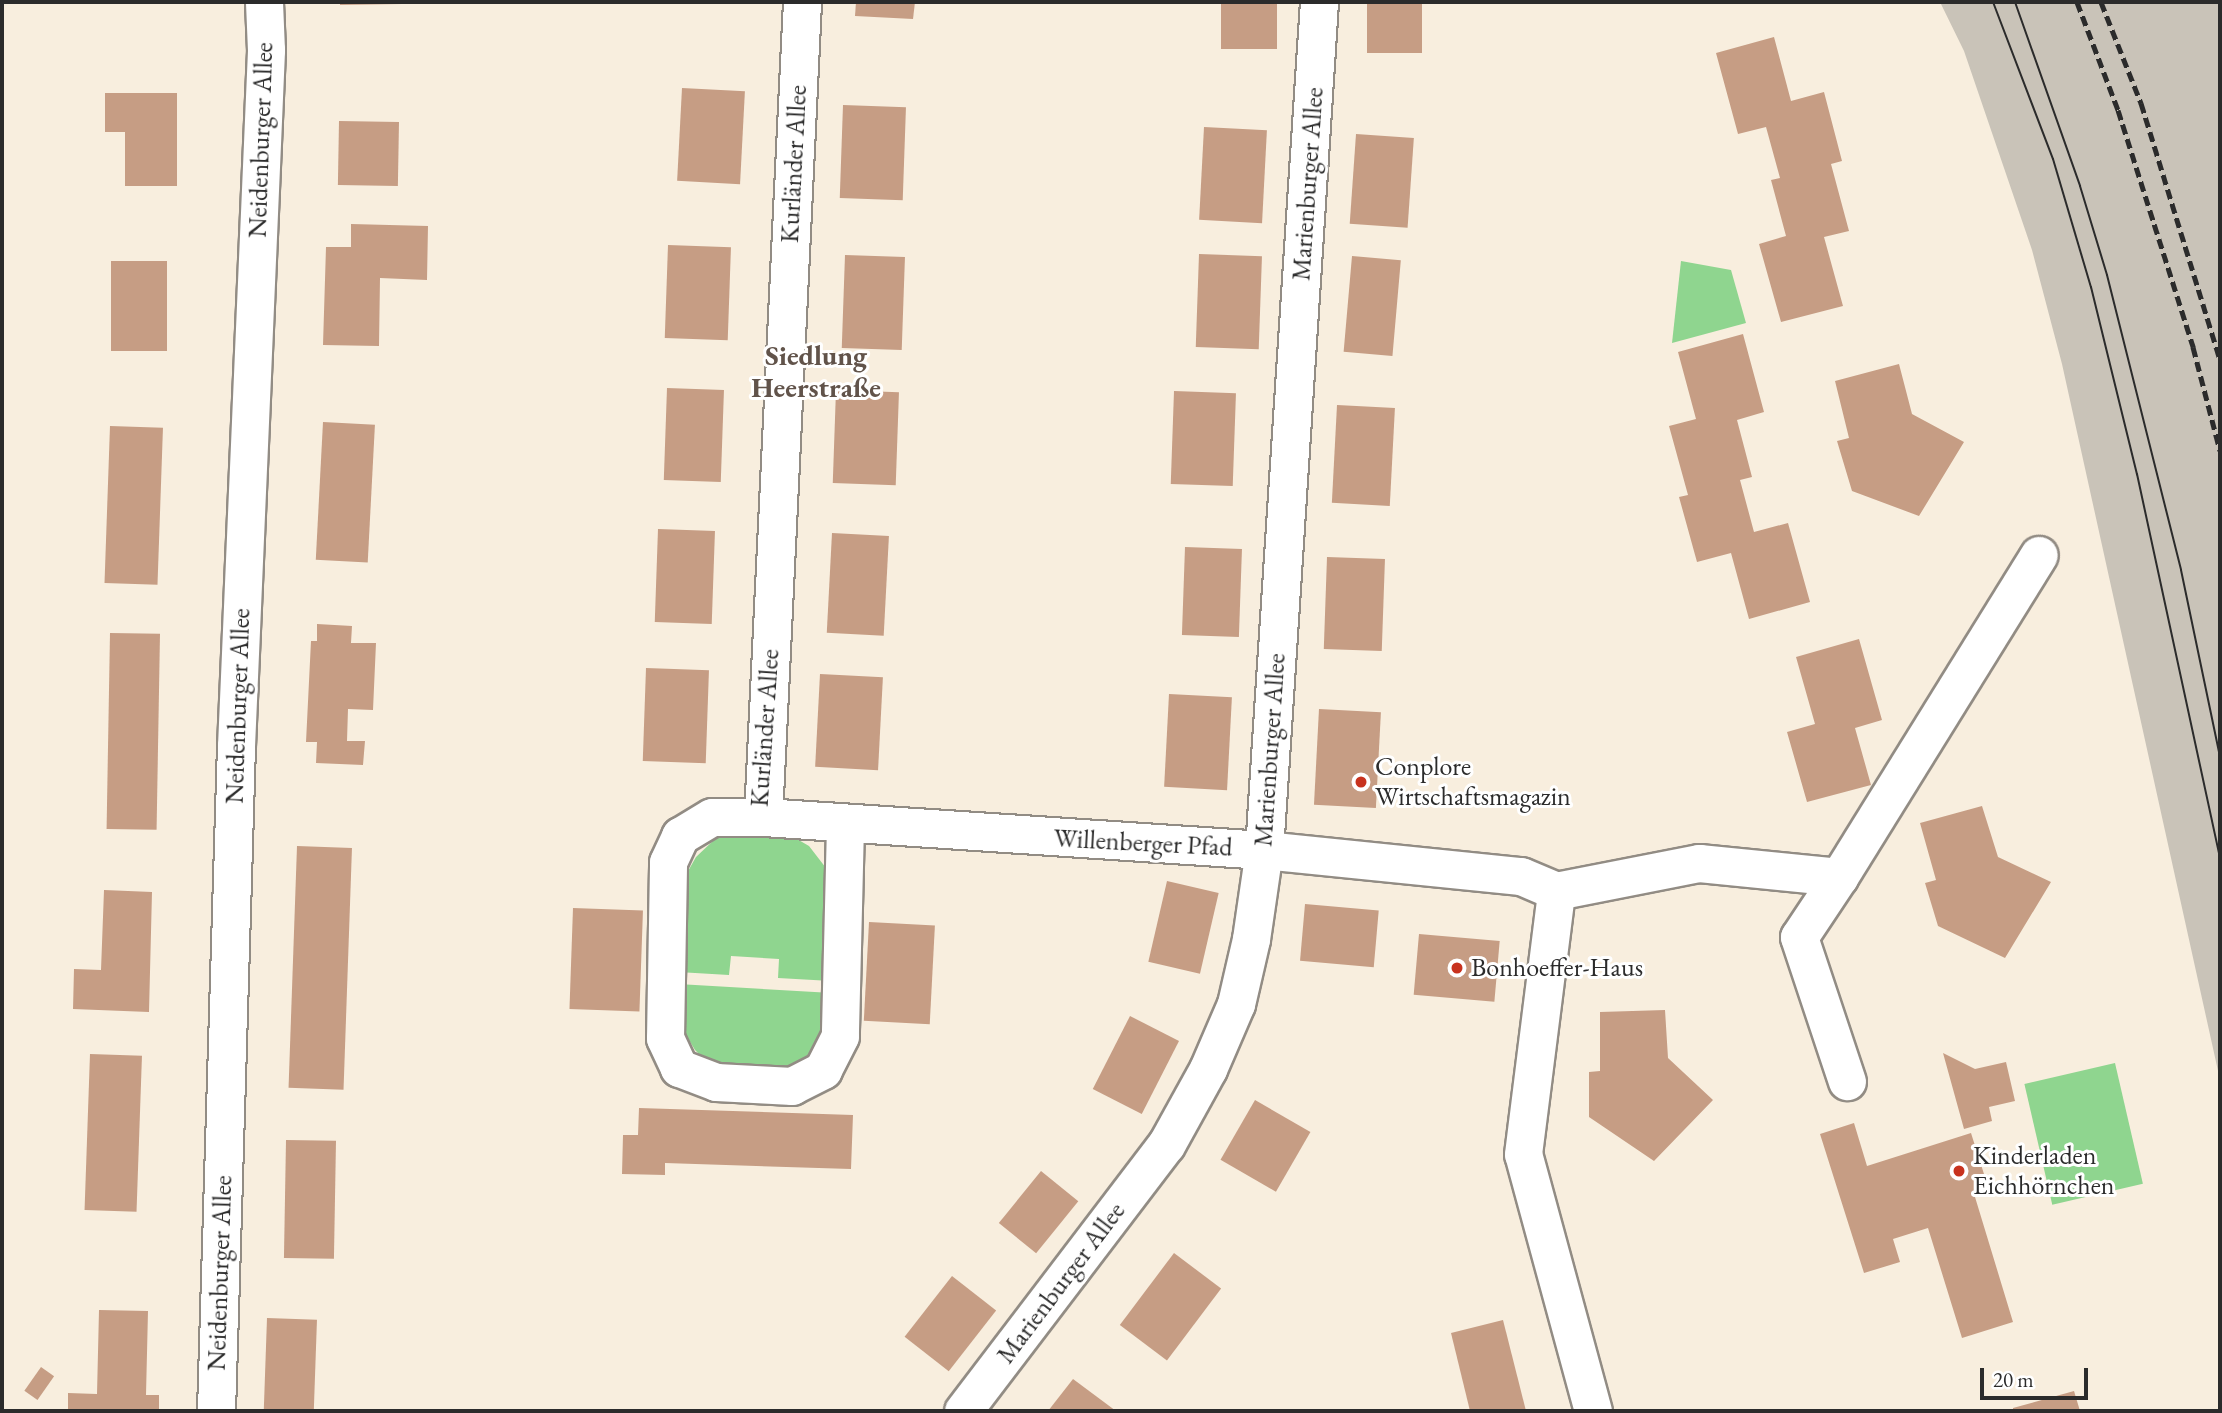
<!DOCTYPE html>
<html>
<head>
<meta charset="utf-8">
<style>
	body { margin:0 }
	#map { position:relative; width:2222px; height:1413px; overflow:hidden; background:#f8eede; font-family:"EB Garamond",serif }
	div>[style] { position:absolute }
	.industrial>* { inset:0; background:#c9c3b8 }
	.green>* { inset:0; background:#8fd58f; transform-origin:0 0 }
	.building>* { inset:0; background:#c69d84; transform-origin:0 0 }
	.roads { filter:drop-shadow(2px 0 #928c84) drop-shadow(-2px 0 #928c84) drop-shadow(0 2px #928c84) drop-shadow(0 -2px #928c84) }
	.minor>* { height:37px; margin:-18.5px; padding:0 18.5px; transform-origin:18.5px; border-radius:18.5px; background:#fff }
	.tram>* { height:2px; margin:-1px; padding:0 1px; transform-origin:1px; border-radius:1px; background:#2b2b2b }
	.rail>* { height:5px; margin-top:-2.5px; transform-origin:0; background:repeating-linear-gradient(90deg,#2b2b2b 0 10px,transparent 0 15px) }
	.dots>* { width:19px; height:19px; translate:-50% -50%; box-sizing:border-box; border:4px solid #fff; border-radius:50% }
	span { translate:-50% -50%; white-space:nowrap; text-align:center; line-height:1.15; -webkit-text-stroke:6px #fff; paint-order:stroke }
	.street-label { font-size:26px; color:#2b2b2b }
	.poi-label { font-size:26px; color:#2b2b2b }
	.left { translate:0 -50%; text-align:left }
	.neighbourhood-label { font-size:28px; color:#61534a; font-weight:700 }
	.frame { position:absolute; inset:0; border:4px solid #2b2b2b; pointer-events:none }
	.scale { position:absolute; left:1980px; top:1368px; width:108px; height:32px; box-sizing:border-box; border:4px solid #2b2b2b; border-top:0; padding-left:9px; font-size:21px; line-height:24px; white-space:nowrap; color:#2b2b2b; -webkit-text-stroke:5px #fff; paint-order:stroke }
</style>
</head>
<body>
<div id="map">
	<div class="industrial">
		<i style="clip-path:polygon(1940px 2px,2220px 2px,2220px 1080px,2062px 364px,2032px 250px,1964px 51px)"></i>
	</div>
	<div class="green">
		<i style="clip-path:polygon(1681px 261px,1731px 270px,1746px 323px,1672px 343px)"></i>
		<i style="clip-path:polygon(783px 831px,809px 846px,826px 868px,831px 981px,778px 978px,779px 959px,731px 956px,729px 975px,678px 972px,683px 880px,696px 857px,715px 839px,729px 833px)"></i>
		<i style="clip-path:polygon(678px 984px,832px 993px,831px 1014px,815px 1047px,805px 1058px,793px 1066px,762px 1077px,705px 1060px,695px 1050px,681px 1027px)"></i>
		<i style="left:2115px;top:1063px;width:124px;height:93px;rotate:77deg"></i>
	</div>
	<div class="building">
		<i style="clip-path:polygon(340px 2px,402px 2px,402px 4px,340px 5px)"></i>
		<i style="clip-path:polygon(856px 2px,915px 2px,913px 19px,855px 16px)"></i>
		<i style="left:1221px;top:2px;width:56px;height:47px"></i>
		<i style="left:1367px;top:2px;width:55px;height:51px"></i>
		<i style="clip-path:polygon(1774px 37px,1791px 101px,1824px 92px,1842px 161px,1831px 164px,1849px 231px,1824px 237px,1843px 306px,1781px 322px,1759px 244px,1786px 236px,1771px 180px,1780px 178px,1766px 127px,1738px 134px,1716px 53px)"></i>
		<i style="left:682px;top:88px;width:63px;height:93px;rotate:3deg"></i>
		<i style="clip-path:polygon(105px 93px,177px 93px,177px 186px,125px 186px,125px 132px,105px 132px)"></i>
		<i style="left:843px;top:105px;width:63px;height:93px;rotate:2deg"></i>
		<i style="left:339px;top:121px;width:60px;height:64px;rotate:1deg"></i>
		<i style="left:1204px;top:127px;width:63px;height:93px;rotate:3deg"></i>
		<i style="left:1356px;top:134px;width:58px;height:90px;rotate:4deg"></i>
		<i style="clip-path:polygon(351px 224px,428px 226px,427px 280px,380px 278px,379px 346px,323px 345px,326px 247px,351px 247px)"></i>
		<i style="left:668px;top:245px;width:63px;height:93px;rotate:2deg"></i>
		<i style="left:1199px;top:254px;width:63px;height:93px;rotate:2deg"></i>
		<i style="left:845px;top:255px;width:60px;height:93px;rotate:2deg"></i>
		<i style="left:1352px;top:256px;width:49px;height:96px;rotate:5deg"></i>
		<i style="left:111px;top:261px;width:56px;height:90px"></i>
		<i style="clip-path:polygon(1743px 334px,1764px 412px,1737px 420px,1752px 477px,1740px 480px,1754px 532px,1788px 523px,1810px 602px,1749px 619px,1731px 553px,1697px 562px,1679px 497px,1688px 495px,1669px 426px,1696px 419px,1678px 352px)"></i>
		<i style="clip-path:polygon(1899px 364px,1912px 414px,1964px 442px,1919px 516px,1852px 491px,1837px 441px,1849px 438px,1835px 381px)"></i>
		<i style="left:667px;top:388px;width:57px;height:92px;rotate:2deg"></i>
		<i style="left:836px;top:390px;width:63px;height:93px;rotate:2deg"></i>
		<i style="left:1174px;top:391px;width:62px;height:93px;rotate:2deg"></i>
		<i style="left:1337px;top:405px;width:58px;height:98px;rotate:3deg"></i>
		<i style="left:323px;top:422px;width:52px;height:138px;rotate:3deg"></i>
		<i style="left:110px;top:426px;width:53px;height:157px;rotate:2deg"></i>
		<i style="left:658px;top:529px;width:57px;height:93px;rotate:2deg"></i>
		<i style="left:832px;top:533px;width:57px;height:100px;rotate:3deg"></i>
		<i style="left:1185px;top:547px;width:57px;height:88px;rotate:2deg"></i>
		<i style="left:1327px;top:557px;width:58px;height:92px;rotate:2deg"></i>
		<i style="clip-path:polygon(317px 624px,352px 626px,351px 643px,376px 643px,373px 710px,348px 709px,347px 741px,365px 741px,363px 765px,316px 763px,317px 742px,306px 742px,311px 641px,317px 641px)"></i>
		<i style="left:110px;top:633px;width:50px;height:196px;rotate:1deg"></i>
		<i style="clip-path:polygon(1859px 639px,1882px 720px,1855px 728px,1871px 785px,1807px 802px,1787px 732px,1815px 724px,1796px 657px)"></i>
		<i style="left:646px;top:668px;width:63px;height:93px;rotate:2deg"></i>
		<i style="left:820px;top:674px;width:63px;height:93px;rotate:3deg"></i>
		<i style="left:1169px;top:694px;width:63px;height:93px;rotate:3deg"></i>
		<i style="left:1319px;top:709px;width:62px;height:96px;rotate:3deg"></i>
		<i style="clip-path:polygon(1982px 806px,1998px 857px,2051px 882px,2005px 958px,1938px 926px,1925px 883px,1936px 880px,1920px 823px)"></i>
		<i style="left:297px;top:846px;width:55px;height:242px;rotate:2deg"></i>
		<i style="left:1167px;top:881px;width:53px;height:83px;rotate:13deg"></i>
		<i style="clip-path:polygon(104px 890px,152px 892px,149px 1012px,73px 1009px,74px 969px,101px 970px)"></i>
		<i style="left:1305px;top:904px;width:74px;height:57px;rotate:5deg"></i>
		<i style="left:573px;top:908px;width:70px;height:101px;rotate:2deg"></i>
		<i style="left:869px;top:922px;width:66px;height:99px;rotate:3deg"></i>
		<i style="left:1419px;top:934px;width:81px;height:61px;rotate:5deg"></i>
		<i style="clip-path:polygon(1665px 1010px,1668px 1058px,1713px 1100px,1654px 1161px,1589px 1117px,1589px 1072px,1600px 1071px,1600px 1012px)"></i>
		<i style="left:1130px;top:1016px;width:55px;height:82px;rotate:27deg"></i>
		<i style="clip-path:polygon(1943px 1053px,1975px 1069px,2006px 1062px,2015px 1101px,1989px 1107px,1992px 1121px,1964px 1129px)"></i>
		<i style="left:90px;top:1054px;width:52px;height:156px;rotate:2deg"></i>
		<i style="left:1255px;top:1100px;width:64px;height:69px;rotate:30deg"></i>
		<i style="clip-path:polygon(639px 1108px,853px 1115px,851px 1169px,665px 1163px,665px 1175px,622px 1174px,623px 1135px,638px 1135px)"></i>
		<i style="clip-path:polygon(1854px 1123px,1867px 1166px,1971px 1133px,1990px 1193px,1975px 1197px,2013px 1322px,1962px 1338px,1928px 1228px,1893px 1239px,1900px 1262px,1864px 1273px,1820px 1134px)"></i>
		<i style="left:286px;top:1140px;width:50px;height:118px;rotate:1deg"></i>
		<i style="left:1041px;top:1171px;width:48px;height:67px;rotate:39deg"></i>
		<i style="left:1174px;top:1253px;width:59px;height:90px;rotate:37deg"></i>
		<i style="left:952px;top:1276px;width:56px;height:77px;rotate:38deg"></i>
		<i style="clip-path:polygon(99px 1310px,148px 1311px,146px 1395px,159px 1395px,159px 1411px,68px 1411px,68px 1393px,97px 1394px)"></i>
		<i style="left:267px;top:1318px;width:50px;height:93px;rotate:2deg"></i>
		<i style="clip-path:polygon(1503px 1320px,1526px 1411px,1470px 1411px,1451px 1333px)"></i>
		<i style="left:41px;top:1367px;width:16px;height:29px;rotate:35deg"></i>
		<i style="clip-path:polygon(1073px 1379px,1116px 1411px,1048px 1411px)"></i>
		<i style="clip-path:polygon(2074px 1391px,2080px 1411px,2013px 1411px,2013px 1408px)"></i>
	</div>
	<div class="roads">
		<div class="minor">
			<i style="left:763px;top:817px;width:816px;rotate:-87.26deg"></i>
			<i style="left:845px;top:825px;width:211px;rotate:91.4deg"></i>
			<i style="left:840px;top:1036px;width:38px;rotate:117deg"></i>
			<i style="left:823px;top:1070px;width:35px;rotate:153deg"></i>
			<i style="left:792px;top:1086px;width:76px;rotate:-177deg"></i>
			<i style="left:716px;top:1082px;width:40px;rotate:-159deg"></i>
			<i style="left:679px;top:1068px;width:33px;rotate:-115deg"></i>
			<i style="left:665px;top:1038px;width:176px;rotate:-89deg"></i>
			<i style="left:668px;top:862px;width:29px;rotate:-65deg"></i>
			<i style="left:680px;top:836px;width:37px;rotate:-31deg"></i>
			<i style="left:712px;top:817px;width:51px"></i>
			<i style="left:763px;top:817px;width:502px;rotate:3.77deg"></i>
			<i style="left:1264px;top:850px;width:258px;rotate:5.8deg"></i>
			<i style="left:1521px;top:876px;width:38px;rotate:23deg"></i>
			<i style="left:1839px;top:877px;width:72px;rotate:123.7deg"></i>
			<i style="left:1799px;top:937px;width:152px;rotate:71.6deg"></i>
			<i style="left:216px;top:1411px;width:665px;rotate:-88.28deg"></i>
			<i style="left:236px;top:746px;width:697px;rotate:-87.53deg"></i>
			<i style="left:266px;top:50px;width:48px;rotate:-92.4deg"></i>
			<i style="left:963px;top:1411px;width:335px;rotate:-52.7deg"></i>
			<i style="left:1166px;top:1145px;width:87px;rotate:-61.1deg"></i>
			<i style="left:1208px;top:1069px;width:71px;rotate:-66.7deg"></i>
			<i style="left:1236px;top:1004px;width:67px;rotate:-77deg"></i>
			<i style="left:1251px;top:939px;width:90px;rotate:-81.7deg"></i>
			<i style="left:1264px;top:850px;width:850px;rotate:-86.29deg"></i>
			<i style="left:1593px;top:1411px;width:266px;rotate:-105.2deg"></i>
			<i style="left:1523px;top:1154px;width:265px;rotate:-82.8deg"></i>
			<i style="left:1556px;top:891px;width:146px;rotate:-11.1deg"></i>
			<i style="left:1699px;top:863px;width:141px;rotate:5.7deg"></i>
			<i style="left:1839px;top:877px;width:379px;rotate:-58.2deg"></i>
		</div>
	</div>
	<div class="tram">
		<i style="left:1993px;top:2px;width:168px;rotate:69.1deg"></i>
		<i style="left:2053px;top:159px;width:134px;rotate:73.5deg"></i>
		<i style="left:2091px;top:287px;width:193px;rotate:76.2deg"></i>
		<i style="left:2137px;top:474px;width:393px;rotate:77.8deg"></i>
		<i style="left:2015px;top:2px;width:195px;rotate:70.5deg"></i>
		<i style="left:2080px;top:186px;width:93px;rotate:73.1deg"></i>
		<i style="left:2107px;top:275px;width:304px;rotate:75.9deg"></i>
		<i style="left:2181px;top:570px;width:191px;rotate:78.2deg"></i>
	</div>
	<div class="rail">
		<i style="left:2077px;top:2px;width:116px;rotate:69.2deg"></i>
		<i style="left:2118px;top:110px;width:249px;rotate:72.4deg"></i>
		<i style="left:2193px;top:347px;width:107px;rotate:75.4deg"></i>
		<i style="left:2101px;top:2px;width:109px;rotate:68.4deg"></i>
		<i style="left:2141px;top:103px;width:269px;rotate:72.9deg"></i>
	</div>
	<div class="dots">
		<i style="left:1361px;top:782px;background:#c8321e"></i>
		<i style="left:1457px;top:968px;background:#c8321e"></i>
		<i style="left:1959px;top:1171px;background:#c8321e"></i>
	</div>
	<div class="street-label">
		<span style="left:261px;top:140px;rotate:-88deg">Neidenburger Allee</span>
		<span style="left:794px;top:164px;rotate:-87deg">Kurländer Allee</span>
		<span style="left:1308px;top:184px;rotate:-86deg">Marienburger Allee</span>
		<span style="left:238px;top:706px;rotate:-88deg">Neidenburger Allee</span>
		<span style="left:765px;top:728px;rotate:-86deg">Kurländer Allee</span>
		<span style="left:1270px;top:750px;rotate:-86deg">Marienburger Allee</span>
		<span style="left:1143px;top:843px;rotate:3deg">Willenberger Pfad</span>
		<span style="left:220px;top:1273px;rotate:-88deg">Neidenburger Allee</span>
		<span style="left:1061px;top:1283px;rotate:-53deg">Marienburger Allee</span>
	</div>
	<div class="poi-label">
		<span class="left" style="left:1375px;top:782px">Conplore<br>Wirtschaftsmagazin</span>
		<span class="left" style="left:1471px;top:968px">Bonhoeffer-Haus</span>
		<span class="left" style="left:1973px;top:1171px">Kinderladen<br>Eichhörnchen</span>
	</div>
	<div class="neighbourhood-label">
		<span style="left:816px;top:371px">Siedlung<br>Heerstraße</span>
	</div>
	<div class="frame"></div>
	<div class="scale">20 m</div>
</div>
</body>
</html>
